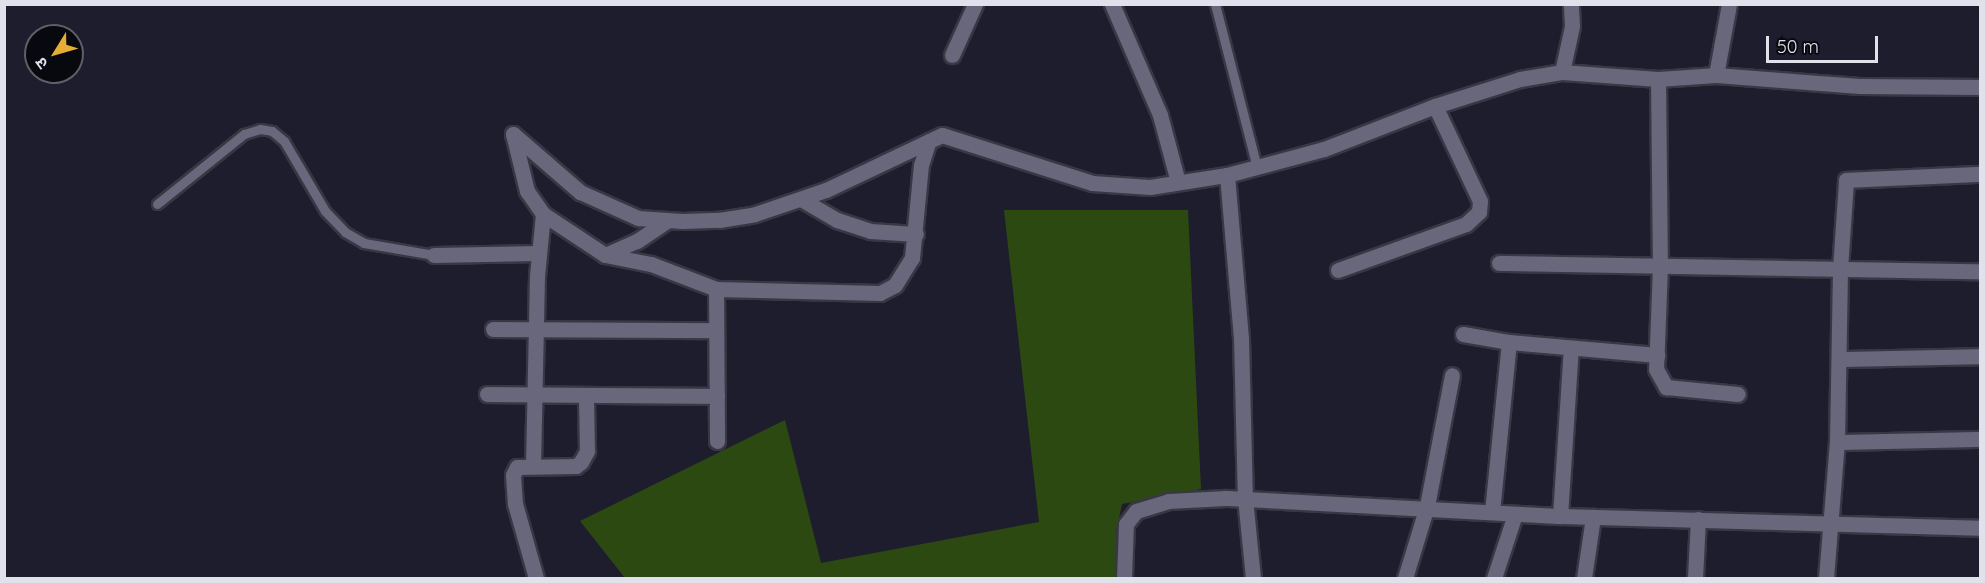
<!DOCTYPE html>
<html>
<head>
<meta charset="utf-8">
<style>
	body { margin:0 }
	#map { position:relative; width:1985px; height:583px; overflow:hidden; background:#1e1d2d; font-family:Quicksand,"Noto Sans Devanagari",sans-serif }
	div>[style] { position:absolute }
	.green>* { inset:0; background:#2d4912 }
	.roads { filter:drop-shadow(2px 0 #383744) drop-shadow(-2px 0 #383744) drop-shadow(0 2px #383744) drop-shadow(0 -2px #383744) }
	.service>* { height:9px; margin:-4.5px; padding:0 4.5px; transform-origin:4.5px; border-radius:4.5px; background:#68677b }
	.minor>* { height:15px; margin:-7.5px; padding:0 7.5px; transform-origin:7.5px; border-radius:7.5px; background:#68677b }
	span { translate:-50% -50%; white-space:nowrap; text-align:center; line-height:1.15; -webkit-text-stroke:4.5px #08080f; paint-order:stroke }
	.frame { position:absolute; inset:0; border:6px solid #e1e1ec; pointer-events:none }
	.north { position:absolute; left:24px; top:24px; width:60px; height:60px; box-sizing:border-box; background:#08080f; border:2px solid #5f5f67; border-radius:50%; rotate:233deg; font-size:16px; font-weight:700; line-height:24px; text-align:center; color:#e1e1ec }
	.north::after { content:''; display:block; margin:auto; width:21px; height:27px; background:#e6ad36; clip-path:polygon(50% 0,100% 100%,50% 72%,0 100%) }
	.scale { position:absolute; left:1766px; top:36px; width:112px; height:27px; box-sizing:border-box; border:3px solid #e1e1ec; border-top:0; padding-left:8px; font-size:18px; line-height:21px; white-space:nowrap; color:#e1e1ec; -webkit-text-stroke:4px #08080f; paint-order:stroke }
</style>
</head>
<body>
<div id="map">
	<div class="green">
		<i style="clip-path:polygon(1004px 210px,1188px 210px,1201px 489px,1122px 504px,1116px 532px,1119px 578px,625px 578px,580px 521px,785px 420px,821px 563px,1039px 522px)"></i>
	</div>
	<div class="roads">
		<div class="service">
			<i style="left:1215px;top:4px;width:168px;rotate:75.6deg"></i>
			<i style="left:157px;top:204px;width:112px;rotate:-38.8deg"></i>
			<i style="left:244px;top:134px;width:17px;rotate:-17deg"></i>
			<i style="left:260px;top:129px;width:12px;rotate:9deg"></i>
			<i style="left:272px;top:131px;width:16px;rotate:40deg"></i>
			<i style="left:284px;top:141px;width:81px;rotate:59.6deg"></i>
			<i style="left:325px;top:211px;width:29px;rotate:46deg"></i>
			<i style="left:345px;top:232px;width:22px;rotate:30deg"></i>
			<i style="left:364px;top:243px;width:71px;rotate:9.7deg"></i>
		</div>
		<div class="minor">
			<i style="left:1112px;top:4px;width:121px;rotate:66.6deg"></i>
			<i style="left:1160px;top:115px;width:69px;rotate:75deg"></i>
			<i style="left:952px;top:55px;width:56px;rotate:-65.7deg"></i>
			<i style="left:1562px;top:72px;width:47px;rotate:-77.7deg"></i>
			<i style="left:1572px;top:26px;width:22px;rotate:-93deg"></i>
			<i style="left:1716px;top:75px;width:72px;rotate:-79.6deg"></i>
			<i style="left:1658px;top:79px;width:187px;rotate:89.4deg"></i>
			<i style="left:1660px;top:266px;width:103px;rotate:92.2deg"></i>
			<i style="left:1656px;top:369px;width:21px;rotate:61deg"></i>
			<i style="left:1666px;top:387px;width:72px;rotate:5.6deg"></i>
			<i style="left:513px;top:134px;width:59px;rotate:76.2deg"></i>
			<i style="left:527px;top:191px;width:28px;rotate:55deg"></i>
			<i style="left:543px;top:214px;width:74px;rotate:33.5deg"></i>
			<i style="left:605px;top:255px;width:47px;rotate:11.1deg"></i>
			<i style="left:651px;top:264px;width:70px;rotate:21deg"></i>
			<i style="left:716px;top:289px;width:164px;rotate:1.4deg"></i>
			<i style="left:880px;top:293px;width:17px;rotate:-28deg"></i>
			<i style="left:895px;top:285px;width:32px;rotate:-58deg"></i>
			<i style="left:912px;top:258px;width:93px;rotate:-84.5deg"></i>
			<i style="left:921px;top:165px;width:25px;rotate:-72deg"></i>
			<i style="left:929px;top:141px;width:14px;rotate:-25deg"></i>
			<i style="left:942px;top:135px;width:157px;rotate:17.7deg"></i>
			<i style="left:1092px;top:183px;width:58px;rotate:3.9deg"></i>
			<i style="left:1150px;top:187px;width:78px;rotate:-8.9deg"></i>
			<i style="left:1227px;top:175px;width:100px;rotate:-15deg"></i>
			<i style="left:1324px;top:149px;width:119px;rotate:-21.2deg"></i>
			<i style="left:1435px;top:106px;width:89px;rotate:-17.6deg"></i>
			<i style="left:1520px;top:79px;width:43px;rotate:-9.5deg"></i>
			<i style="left:1562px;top:72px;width:96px;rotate:4.2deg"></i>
			<i style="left:1658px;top:79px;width:58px;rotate:-3.9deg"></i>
			<i style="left:1716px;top:75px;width:144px;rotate:4.4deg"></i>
			<i style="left:1860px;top:86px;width:120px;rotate:0.5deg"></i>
			<i style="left:513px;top:134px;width:89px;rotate:40.9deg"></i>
			<i style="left:580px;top:192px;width:64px;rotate:24.1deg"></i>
			<i style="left:638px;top:218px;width:44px;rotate:3.9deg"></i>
			<i style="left:682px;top:221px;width:37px;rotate:-2deg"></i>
			<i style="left:719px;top:220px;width:36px;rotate:-9deg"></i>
			<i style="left:755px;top:214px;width:75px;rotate:-18.7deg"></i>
			<i style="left:826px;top:190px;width:114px;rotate:-25.4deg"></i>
			<i style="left:1227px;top:175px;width:164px;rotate:85.1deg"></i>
			<i style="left:1241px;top:338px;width:160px;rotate:88.6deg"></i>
			<i style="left:1245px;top:498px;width:80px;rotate:84.3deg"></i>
			<i style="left:801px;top:199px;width:42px;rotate:30.3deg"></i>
			<i style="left:837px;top:220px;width:35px;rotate:18deg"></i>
			<i style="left:870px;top:231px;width:46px;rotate:3.7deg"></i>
			<i style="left:434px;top:255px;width:104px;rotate:-1.1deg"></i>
			<i style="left:605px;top:255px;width:35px;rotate:-24deg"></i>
			<i style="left:637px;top:241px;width:37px;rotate:-34deg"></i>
			<i style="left:1499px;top:263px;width:481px;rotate:1deg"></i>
			<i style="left:1338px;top:270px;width:136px;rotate:-19.8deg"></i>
			<i style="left:1466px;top:224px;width:18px;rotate:-43deg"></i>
			<i style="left:1479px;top:212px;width:11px;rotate:-85deg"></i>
			<i style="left:1480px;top:201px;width:105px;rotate:-115.3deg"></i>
			<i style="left:716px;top:289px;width:152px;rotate:89.6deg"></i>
			<i style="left:493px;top:329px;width:223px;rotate:0.3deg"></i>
			<i style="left:1463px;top:334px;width:47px;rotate:9.9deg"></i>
			<i style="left:1509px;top:342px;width:149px;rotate:5deg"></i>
			<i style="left:1840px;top:359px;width:140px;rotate:-1.2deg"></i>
			<i style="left:487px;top:394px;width:230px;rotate:0.5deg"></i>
			<i style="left:1837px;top:442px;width:143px;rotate:-1.2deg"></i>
			<i style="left:533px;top:466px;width:190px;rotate:-88.8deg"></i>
			<i style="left:537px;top:276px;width:62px;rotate:-84.5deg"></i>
			<i style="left:1492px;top:512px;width:171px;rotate:-84.3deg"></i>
			<i style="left:1560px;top:516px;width:168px;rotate:-86.3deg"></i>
			<i style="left:536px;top:578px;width:77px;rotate:-105.8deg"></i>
			<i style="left:515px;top:504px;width:29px;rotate:-94deg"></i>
			<i style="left:513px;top:475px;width:9px;rotate:-63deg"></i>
			<i style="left:517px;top:467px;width:59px;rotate:-1deg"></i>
			<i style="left:576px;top:466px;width:6px;rotate:-39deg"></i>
			<i style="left:581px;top:462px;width:13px;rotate:-61deg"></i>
			<i style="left:587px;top:451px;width:53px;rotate:-91.1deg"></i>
			<i style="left:1124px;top:578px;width:54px;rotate:-87.9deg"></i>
			<i style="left:1126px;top:524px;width:16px;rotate:-52deg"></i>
			<i style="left:1136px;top:511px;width:34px;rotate:-17deg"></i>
			<i style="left:1168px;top:501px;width:58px;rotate:-3deg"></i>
			<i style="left:1226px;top:498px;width:334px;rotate:3.1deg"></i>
			<i style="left:1560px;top:516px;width:420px;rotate:1.6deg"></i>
			<i style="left:1405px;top:578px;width:75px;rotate:-73deg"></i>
			<i style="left:1427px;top:506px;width:133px;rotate:-79.2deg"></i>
			<i style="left:1494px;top:578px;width:67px;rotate:-71.8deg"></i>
			<i style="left:1584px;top:578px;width:62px;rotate:-81.6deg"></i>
			<i style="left:1695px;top:578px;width:59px;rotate:-87.1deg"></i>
			<i style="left:1826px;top:578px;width:136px;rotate:-85.4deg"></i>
			<i style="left:1837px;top:442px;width:173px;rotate:-89deg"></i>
			<i style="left:1840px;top:269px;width:89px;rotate:-86.1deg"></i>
			<i style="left:1846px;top:180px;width:134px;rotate:-2.6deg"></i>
		</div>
	</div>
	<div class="frame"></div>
	<div class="north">उ</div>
	<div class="scale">50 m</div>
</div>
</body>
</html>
